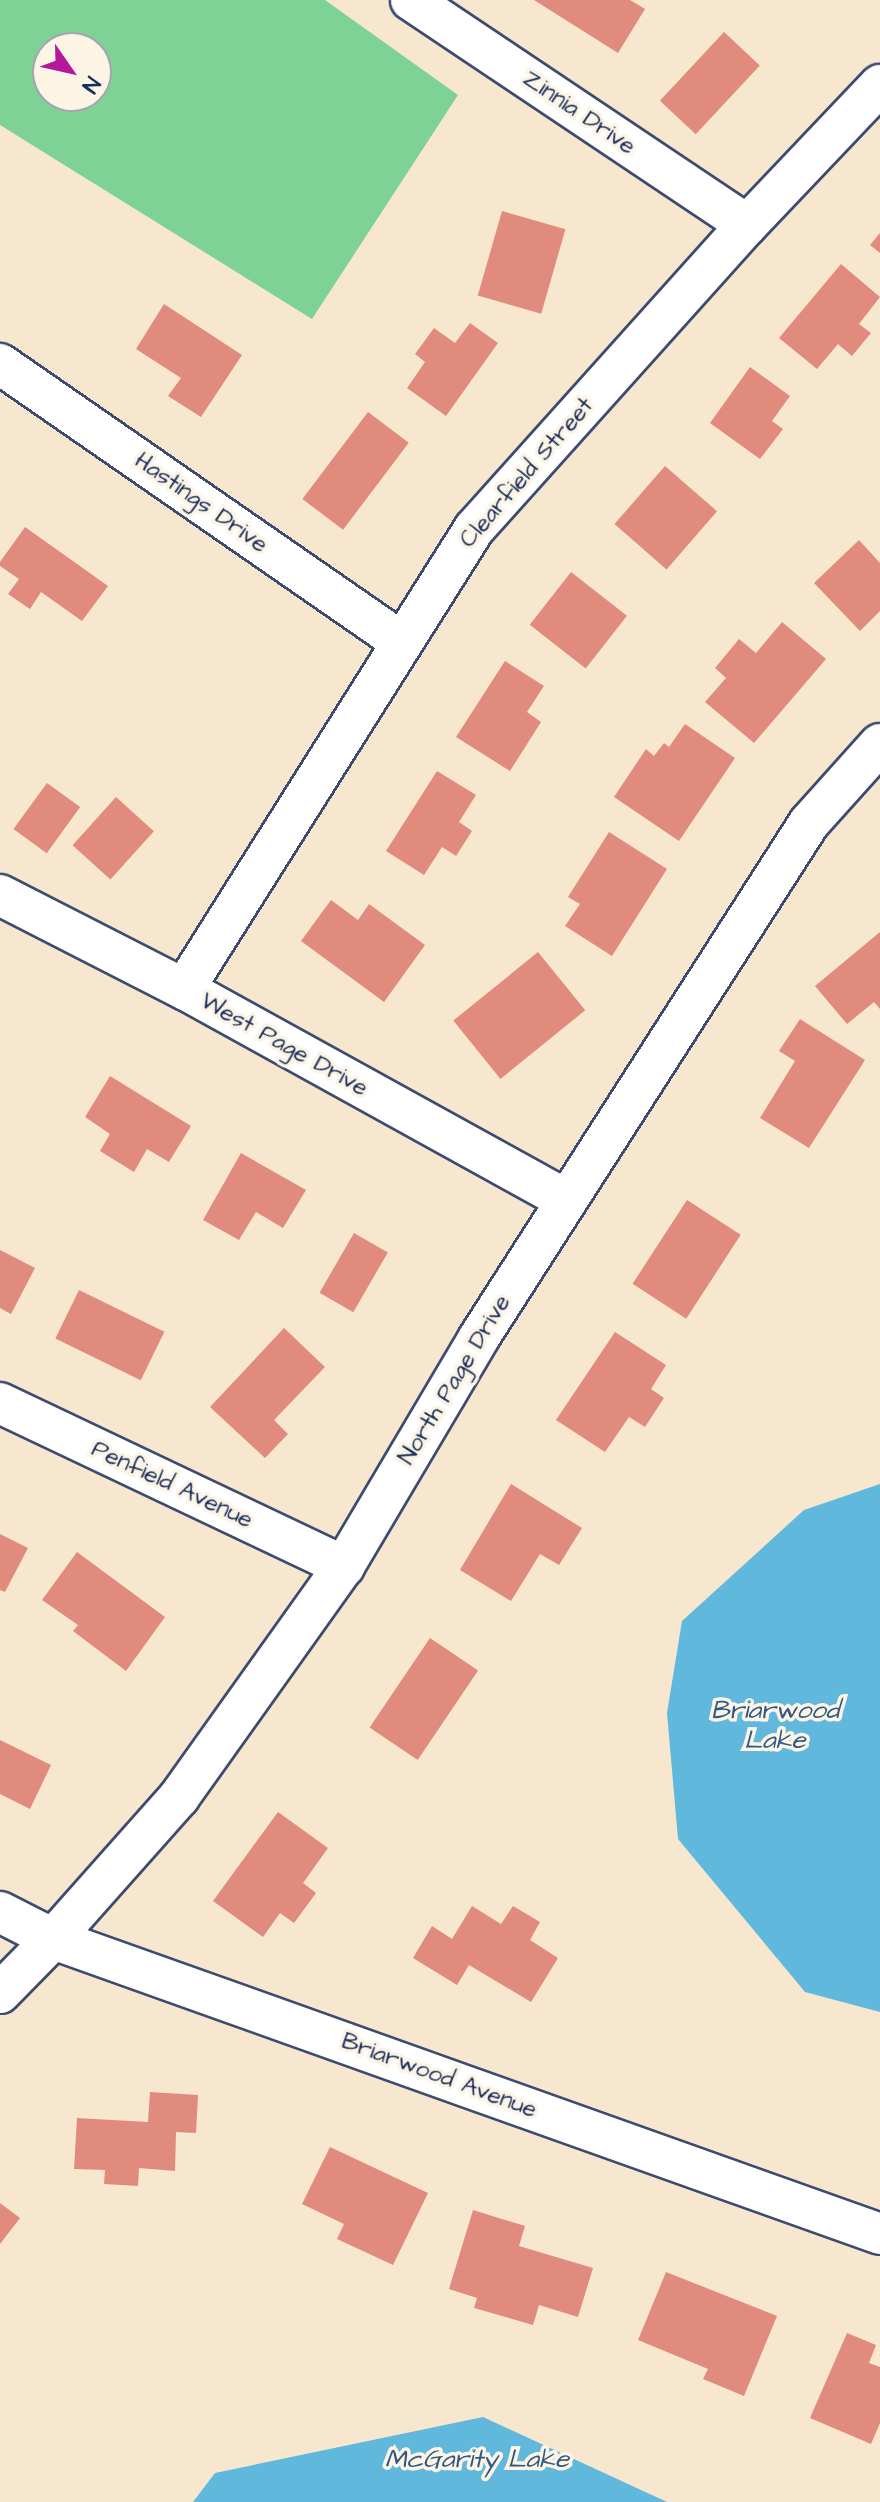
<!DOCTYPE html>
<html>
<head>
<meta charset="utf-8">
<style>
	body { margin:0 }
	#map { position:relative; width:880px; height:2502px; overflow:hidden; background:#f7e7cf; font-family:"Architects Daughter",sans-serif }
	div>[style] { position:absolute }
	.green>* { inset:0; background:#7ed295 }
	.water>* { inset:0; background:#60b8dd }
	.building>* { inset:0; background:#e18b7e; transform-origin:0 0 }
	.roads { filter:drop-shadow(2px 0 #3c4b6f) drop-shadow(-2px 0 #3c4b6f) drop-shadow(0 2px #3c4b6f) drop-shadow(0 -2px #3c4b6f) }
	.street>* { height:40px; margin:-20px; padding:0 20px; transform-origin:20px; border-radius:20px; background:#fff }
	span { translate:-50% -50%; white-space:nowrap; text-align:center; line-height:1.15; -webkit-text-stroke:7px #fcf5e5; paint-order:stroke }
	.street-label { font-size:24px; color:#1b2f5e }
	.water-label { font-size:26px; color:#305884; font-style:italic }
	.north { position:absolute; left:32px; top:32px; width:80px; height:80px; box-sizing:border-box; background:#fcf5e5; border:2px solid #a2a6af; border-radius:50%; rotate:124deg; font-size:22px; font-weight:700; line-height:32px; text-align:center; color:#1b2f5e }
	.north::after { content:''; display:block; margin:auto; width:28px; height:36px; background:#b5179e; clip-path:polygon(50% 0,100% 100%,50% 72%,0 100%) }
</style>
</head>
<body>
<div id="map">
	<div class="green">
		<i style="clip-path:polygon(evenodd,0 0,325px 0,458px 95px,312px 319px,0 125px,0 0,48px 48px,96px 48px,96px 96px,48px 96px,48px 48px)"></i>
	</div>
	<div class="water">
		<i style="clip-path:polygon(880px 1484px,880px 2012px,805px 1992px,678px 1839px,667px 1713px,682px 1621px,804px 1510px)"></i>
		<i style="clip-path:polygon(483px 2417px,667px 2502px,193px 2502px,215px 2473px)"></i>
	</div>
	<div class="building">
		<i style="clip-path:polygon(534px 0,630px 0,645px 9px,618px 53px)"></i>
		<i style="left:724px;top:32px;width:49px;height:94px;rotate:43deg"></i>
		<i style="left:502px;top:211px;width:66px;height:88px;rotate:16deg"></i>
		<i style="clip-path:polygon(880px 233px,880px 253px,870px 245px)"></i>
		<i style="clip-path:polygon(841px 264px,880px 297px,859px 324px,871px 333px,852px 356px,838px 344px,817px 369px,779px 338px)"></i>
		<i style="clip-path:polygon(164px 304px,242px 355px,201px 417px,168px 396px,181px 378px,136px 349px)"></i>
		<i style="clip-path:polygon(470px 323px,498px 343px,446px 416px,407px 388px,425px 362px,415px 354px,434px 328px,455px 343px)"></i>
		<i style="clip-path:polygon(750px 367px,790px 396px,772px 421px,783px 429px,760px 459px,710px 423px)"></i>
		<i style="left:368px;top:412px;width:51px;height:109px;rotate:37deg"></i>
		<i style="left:665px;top:466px;width:69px;height:77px;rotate:41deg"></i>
		<i style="clip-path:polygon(25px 527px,108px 586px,82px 621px,41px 592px,30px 609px,8px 594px,19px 579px,0 566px,0 562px)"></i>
		<i style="clip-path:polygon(859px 540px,880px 563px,880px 611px,860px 631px,814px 583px)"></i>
		<i style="left:571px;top:572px;width:71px;height:67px;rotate:38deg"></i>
		<i style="clip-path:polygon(782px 622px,826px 659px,754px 743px,705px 702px,726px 678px,715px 668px,739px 639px,756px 653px)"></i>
		<i style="clip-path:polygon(505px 661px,544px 686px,527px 712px,541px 722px,510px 771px,456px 737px)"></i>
		<i style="clip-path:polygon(685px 724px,735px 758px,679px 841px,614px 797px,646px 749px,654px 756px,664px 743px,669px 747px)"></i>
		<i style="clip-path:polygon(437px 771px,476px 795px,459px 822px,472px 831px,456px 856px,442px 847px,424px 875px,386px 851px)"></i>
		<i style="left:47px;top:783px;width:41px;height:57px;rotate:36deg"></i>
		<i style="left:116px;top:797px;width:51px;height:65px;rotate:42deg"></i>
		<i style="clip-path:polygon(609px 832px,667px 869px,612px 956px,565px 926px,580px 904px,568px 897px)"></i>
		<i style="clip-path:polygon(331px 900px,358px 920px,369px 904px,425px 945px,384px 1002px,301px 941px)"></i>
		<i style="clip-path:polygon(880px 932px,880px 1009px,874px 1002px,847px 1024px,815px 986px)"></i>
		<i style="left:538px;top:952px;width:75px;height:109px;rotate:51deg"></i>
		<i style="clip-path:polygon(800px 1019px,865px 1060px,809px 1148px,760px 1118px,795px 1061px,779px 1051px)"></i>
		<i style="clip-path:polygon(110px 1076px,191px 1126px,169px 1162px,147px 1149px,134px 1172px,100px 1151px,110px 1134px,85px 1117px)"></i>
		<i style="clip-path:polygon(241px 1153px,306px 1190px,283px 1228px,256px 1212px,239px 1240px,203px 1220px)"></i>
		<i style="left:687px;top:1200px;width:64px;height:100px;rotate:33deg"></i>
		<i style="left:354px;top:1233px;width:39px;height:69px;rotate:30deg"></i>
		<i style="clip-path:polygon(0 1250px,35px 1268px,11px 1314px,0 1308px)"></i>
		<i style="left:79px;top:1290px;width:95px;height:54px;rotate:26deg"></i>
		<i style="clip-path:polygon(284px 1328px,325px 1367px,274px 1420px,288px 1434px,265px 1458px,210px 1407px)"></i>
		<i style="clip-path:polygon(615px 1332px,666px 1365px,651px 1389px,664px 1398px,645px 1427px,629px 1417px,605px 1452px,556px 1420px)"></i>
		<i style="clip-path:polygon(511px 1484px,582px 1528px,559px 1565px,540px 1554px,511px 1601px,460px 1570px)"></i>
		<i style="clip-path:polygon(0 1534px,28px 1548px,5px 1592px,0 1590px)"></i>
		<i style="clip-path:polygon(77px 1552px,165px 1617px,126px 1671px,73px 1631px,78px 1625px,42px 1600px)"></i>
		<i style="left:430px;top:1638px;width:58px;height:108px;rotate:34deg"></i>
		<i style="clip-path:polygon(0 1740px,51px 1765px,30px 1809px,0 1794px)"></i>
		<i style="clip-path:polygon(278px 1812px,328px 1848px,303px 1883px,316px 1893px,294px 1923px,280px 1913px,263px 1937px,213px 1901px)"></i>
		<i style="clip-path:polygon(472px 1906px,501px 1924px,513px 1906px,540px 1922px,530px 1940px,558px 1958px,531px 2002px,469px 1965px,457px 1985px,413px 1958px,432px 1926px,452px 1939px)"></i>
		<i style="clip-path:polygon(150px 2092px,198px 2095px,196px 2133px,176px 2132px,175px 2171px,139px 2168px,138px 2186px,104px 2184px,105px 2170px,74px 2169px,77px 2118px,148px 2122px)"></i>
		<i style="clip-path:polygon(330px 2147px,428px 2193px,393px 2265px,337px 2239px,344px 2224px,302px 2204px)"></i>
		<i style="clip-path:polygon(0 2203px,20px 2218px,0 2244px)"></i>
		<i style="clip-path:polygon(473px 2210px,525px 2226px,519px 2246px,593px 2268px,578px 2317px,539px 2305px,533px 2325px,474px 2308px,477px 2298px,449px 2289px)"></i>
		<i style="clip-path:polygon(666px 2272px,777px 2316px,744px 2396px,703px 2379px,708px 2369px,638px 2340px)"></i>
		<i style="clip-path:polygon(847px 2333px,876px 2345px,869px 2363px,880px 2367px,880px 2423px,871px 2444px,810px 2418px)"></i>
	</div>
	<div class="roads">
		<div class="street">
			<i style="left:411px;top:0;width:404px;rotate:33.8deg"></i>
			<i style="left:0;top:364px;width:489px;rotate:34.7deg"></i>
			<i style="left:0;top:895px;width:207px;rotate:27.1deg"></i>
			<i style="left:184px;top:989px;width:436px;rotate:28.9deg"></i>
			<i style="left:184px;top:989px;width:544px;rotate:-57.77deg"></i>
			<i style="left:474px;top:529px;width:409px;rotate:-48.1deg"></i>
			<i style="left:747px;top:225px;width:193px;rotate:-46.5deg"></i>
			<i style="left:0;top:1403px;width:381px;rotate:25.4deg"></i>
			<i style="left:0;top:1912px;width:59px;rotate:27deg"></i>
			<i style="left:53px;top:1939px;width:878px;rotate:19.63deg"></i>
			<i style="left:0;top:1993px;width:76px;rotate:-45.5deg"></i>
			<i style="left:53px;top:1939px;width:190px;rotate:-48.4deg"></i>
			<i style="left:179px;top:1797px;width:284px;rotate:-54.5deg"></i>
			<i style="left:344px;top:1566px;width:264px;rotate:-59.4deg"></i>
			<i style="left:478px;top:1339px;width:613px;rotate:-57.32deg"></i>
			<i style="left:809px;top:823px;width:106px;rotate:-48.1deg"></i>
		</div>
	</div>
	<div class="street-label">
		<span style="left:579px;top:113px;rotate:34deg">Zinnia Drive</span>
		<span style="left:527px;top:473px;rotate:-49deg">Clearfield Street</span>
		<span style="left:201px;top:503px;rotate:35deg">Hastings Drive</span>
		<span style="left:284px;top:1045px;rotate:29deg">West Page Drive</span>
		<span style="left:455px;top:1380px;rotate:-59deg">North Page Drive</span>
		<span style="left:172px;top:1485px;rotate:25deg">Penfield Avenue</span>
		<span style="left:439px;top:2076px;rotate:20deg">Briarwood Avenue</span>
	</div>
	<div class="water-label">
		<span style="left:775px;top:1726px">Briarwood<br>Lake</span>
		<span style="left:477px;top:2460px">McGarity Lake</span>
	</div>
	<div class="north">N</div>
</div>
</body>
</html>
